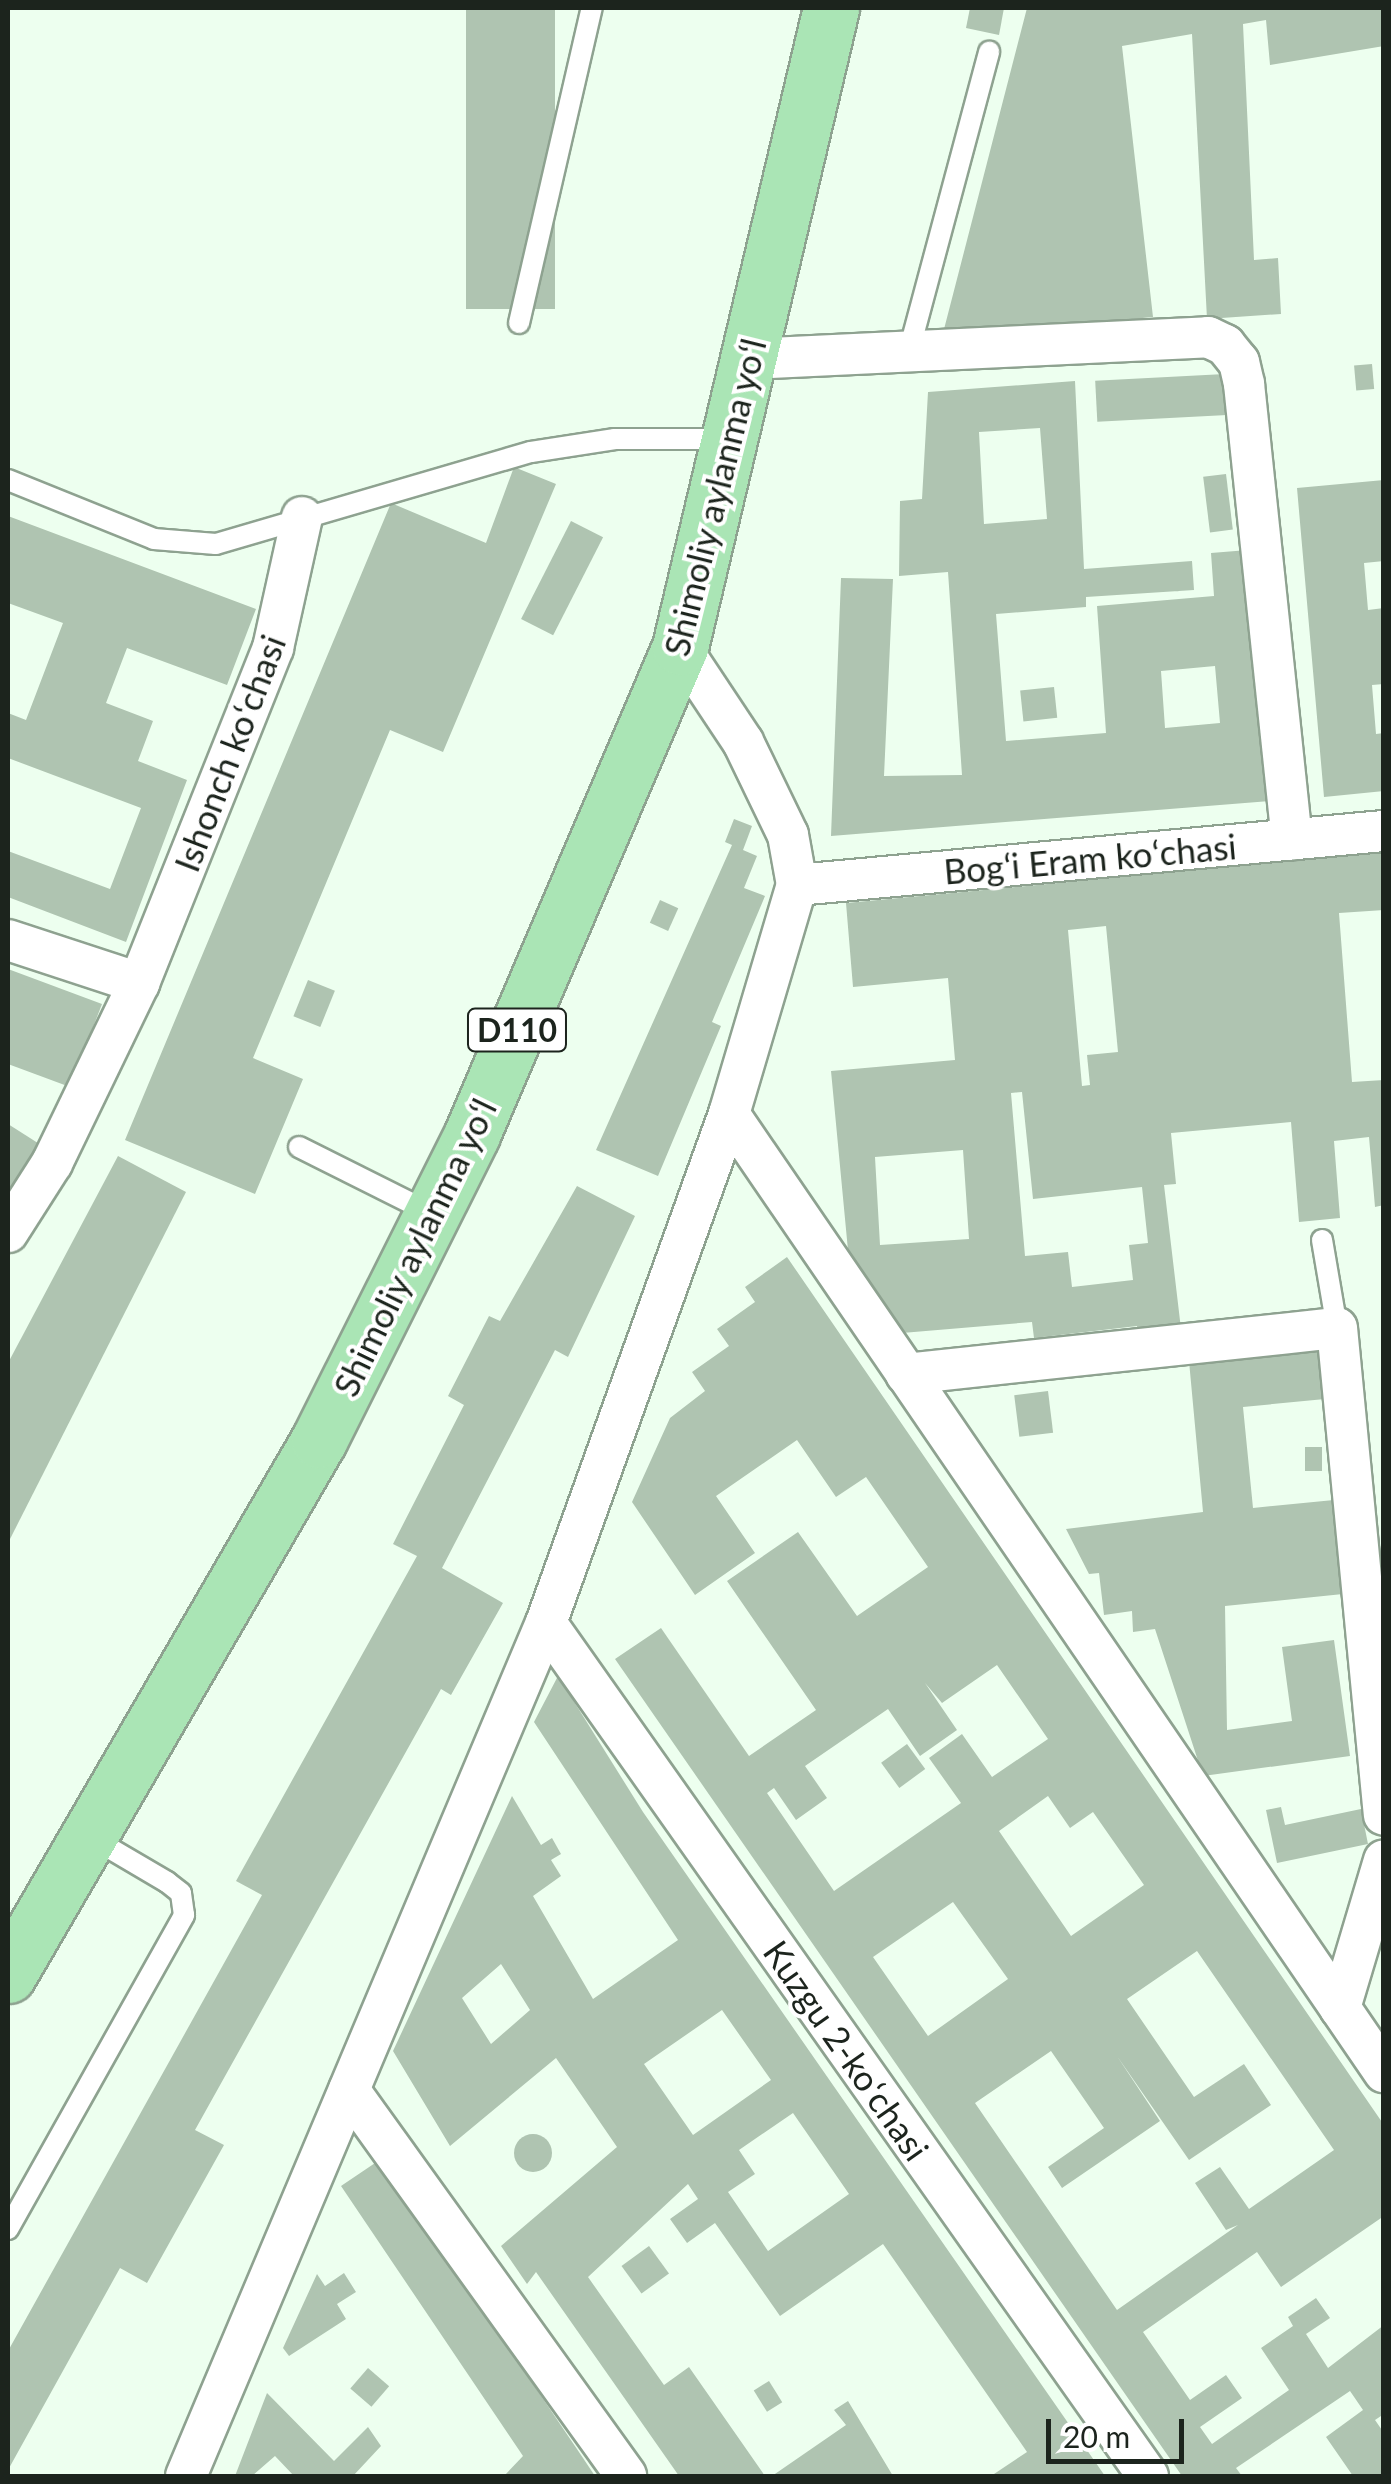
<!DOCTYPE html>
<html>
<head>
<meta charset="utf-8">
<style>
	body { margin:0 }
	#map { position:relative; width:1391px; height:2484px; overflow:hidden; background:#edffef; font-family:Lato,sans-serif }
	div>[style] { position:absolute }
	.building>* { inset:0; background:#afc4b1; transform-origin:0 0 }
	.round { border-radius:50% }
	.roads { filter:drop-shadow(2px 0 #8ea290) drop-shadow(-2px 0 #8ea290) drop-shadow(0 2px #8ea290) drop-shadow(0 -2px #8ea290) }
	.lane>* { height:20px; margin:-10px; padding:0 10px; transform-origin:10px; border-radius:10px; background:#fff }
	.street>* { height:40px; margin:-20px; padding:0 20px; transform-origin:20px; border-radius:20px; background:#fff }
	.primary>* { height:55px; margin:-27.5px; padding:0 27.5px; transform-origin:27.5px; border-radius:27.5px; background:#aae5b5 }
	span { translate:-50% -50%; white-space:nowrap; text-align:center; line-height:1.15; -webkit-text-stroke:8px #fff; paint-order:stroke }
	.shield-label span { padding:2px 8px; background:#fff; border:2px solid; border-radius:8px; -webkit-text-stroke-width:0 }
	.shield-label { font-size:32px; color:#1c241d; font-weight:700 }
	.street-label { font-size:35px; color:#1c241d }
	.frame { position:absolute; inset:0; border:10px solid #1c241d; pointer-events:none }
	.scale { position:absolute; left:1046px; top:2419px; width:138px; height:45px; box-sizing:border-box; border:5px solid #1c241d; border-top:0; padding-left:12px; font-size:30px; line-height:35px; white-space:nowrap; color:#1c241d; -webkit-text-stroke:8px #fff; paint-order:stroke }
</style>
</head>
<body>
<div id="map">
	<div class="building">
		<i style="left:466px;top:8px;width:89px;height:301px"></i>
		<i style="clip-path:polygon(970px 8px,1004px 8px,999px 35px,966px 28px)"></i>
		<i style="clip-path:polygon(1027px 8px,1384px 8px,1384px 46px,1270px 65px,1266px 20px,1243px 24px,1254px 260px,1278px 258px,1281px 314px,1207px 319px,1192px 34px,1122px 46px,1153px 317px,942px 337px)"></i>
		<i style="left:1372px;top:364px;width:25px;height:18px;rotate:85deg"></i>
		<i style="left:1225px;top:374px;width:41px;height:130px;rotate:87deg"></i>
		<i style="clip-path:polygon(evenodd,1075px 381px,1084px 569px,1192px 561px,1194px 590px,1086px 597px,1086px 607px,996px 614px,1006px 741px,1106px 733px,1097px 606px,1214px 596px,1211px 553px,1248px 550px,1270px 801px,831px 836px,841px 578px,893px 579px,884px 776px,962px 775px,948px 572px,899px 576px,900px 501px,922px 499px,928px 392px,1075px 381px,1040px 428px,1047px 519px,984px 524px,979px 432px,1040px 428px,1075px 381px,1215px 666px,1220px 723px,1165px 728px,1161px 671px,1215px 666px)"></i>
		<i style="clip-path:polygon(514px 467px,556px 484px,443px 752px,390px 730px,253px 1058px,303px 1079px,255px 1194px,125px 1140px,391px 503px,486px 543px)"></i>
		<i style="left:1226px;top:474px;width:56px;height:23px;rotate:83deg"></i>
		<i style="clip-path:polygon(1384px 480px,1384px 561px,1364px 563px,1368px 610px,1384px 608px,1384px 684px,1372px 685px,1376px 734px,1384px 733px,1384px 791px,1324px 797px,1297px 488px)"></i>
		<i style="clip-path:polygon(8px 516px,256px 609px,227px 685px,127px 648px,106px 703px,153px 721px,138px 761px,187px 780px,126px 942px,8px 897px,8px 851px,110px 889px,141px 808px,8px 758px,8px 713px,26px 720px,63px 623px,8px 603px)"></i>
		<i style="left:571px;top:521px;width:36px;height:110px;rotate:27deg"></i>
		<i style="left:1054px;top:687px;width:31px;height:34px;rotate:84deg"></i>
		<i style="clip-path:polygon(734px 819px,752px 826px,743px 850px,757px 856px,744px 888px,765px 896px,712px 1022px,721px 1026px,658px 1176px,596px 1150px,732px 845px,725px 842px)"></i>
		<i style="clip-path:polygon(evenodd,1384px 852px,1384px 910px,1339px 913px,1352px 1082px,1384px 1080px,1384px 1205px,1375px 1207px,1369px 1137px,1334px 1141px,1340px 1218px,1299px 1222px,1291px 1122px,1171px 1133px,1176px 1184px,1164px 1185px,1181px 1329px,1138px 1334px,1137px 1326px,1034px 1338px,1032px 1322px,902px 1333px,849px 1261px,831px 1071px,955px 1060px,948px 978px,853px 987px,846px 903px,1384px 852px,1106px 926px,1118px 1052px,1087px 1055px,1090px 1085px,1082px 1086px,1068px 930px,1106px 926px,1384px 852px,1022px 1092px,1033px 1199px,1142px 1187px,1148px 1243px,1129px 1245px,1133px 1280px,1072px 1287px,1068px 1252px,1025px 1256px,1011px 1093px,1022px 1092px,1384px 852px,963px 1150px,969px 1239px,880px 1245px,875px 1157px,963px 1150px)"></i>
		<i style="left:660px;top:900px;width:20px;height:25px;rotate:24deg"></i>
		<i style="clip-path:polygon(8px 969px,102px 1004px,70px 1087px,8px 1064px)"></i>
		<i style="left:308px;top:980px;width:29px;height:39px;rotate:22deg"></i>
		<i style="clip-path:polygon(8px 1124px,41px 1145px,8px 1198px)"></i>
		<i style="clip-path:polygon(118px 1156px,186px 1192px,8px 1543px,8px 1363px)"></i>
		<i style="clip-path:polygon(577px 1186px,635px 1216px,568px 1357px,555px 1350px,442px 1568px,503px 1603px,451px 1695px,441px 1689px,195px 2130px,224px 2145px,147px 2283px,120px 2268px,8px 2470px,8px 2351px,262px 1895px,236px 1881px,417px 1556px,393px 1544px,464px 1405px,448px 1396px,489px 1316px,500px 1321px)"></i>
		<i style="clip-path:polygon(evenodd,787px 1257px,1384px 2125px,1384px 2216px,1281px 2287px,1257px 2252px,1143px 2332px,1190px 2400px,1226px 2375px,1242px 2398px,1200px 2427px,1212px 2444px,1289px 2390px,1261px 2348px,1293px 2326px,1288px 2317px,1316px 2298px,1330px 2318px,1306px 2334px,1328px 2368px,1384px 2325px,1384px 2414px,1375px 2420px,1384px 2433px,1384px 2476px,1353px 2476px,1326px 2437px,1363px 2410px,1350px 2391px,1236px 2468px,1242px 2476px,1182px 2476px,615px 1659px,661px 1628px,749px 1756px,816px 1710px,727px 1581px,798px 1532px,857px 1616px,928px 1567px,866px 1477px,836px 1497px,797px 1440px,716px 1496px,755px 1553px,695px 1595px,632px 1502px,670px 1418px,705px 1391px,692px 1372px,729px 1346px,717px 1329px,755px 1302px,745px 1287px,787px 1257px,997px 1665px,1048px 1739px,992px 1777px,962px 1734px,929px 1758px,961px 1803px,834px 1891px,767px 1793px,774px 1788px,796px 1820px,827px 1798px,805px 1766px,888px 1709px,920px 1756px,957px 1730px,925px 1683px,942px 1703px,997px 1665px,787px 1257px,1048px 1796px,1070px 1828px,1093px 1812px,1144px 1885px,1071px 1936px,999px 1831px,1048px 1796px,787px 1257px,953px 1902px,1008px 1979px,928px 2036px,873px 1957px,953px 1902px,787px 1257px,1197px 1951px,1334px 2150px,1249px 2209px,1220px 2167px,1195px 2183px,1226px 2230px,1238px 2225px,1117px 2310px,975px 2103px,1051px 2051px,1104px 2128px,1048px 2167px,1062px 2188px,1160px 2121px,1117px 2056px,1189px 2160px,1271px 2105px,1244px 2064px,1194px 2097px,1127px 1999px,1197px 1951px)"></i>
		<i style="clip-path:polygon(1320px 1348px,1325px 1399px,1243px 1407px,1253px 1508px,1334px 1500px,1343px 1594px,1225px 1606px,1227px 1730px,1292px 1721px,1282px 1647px,1334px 1640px,1350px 1756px,1203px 1776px,1155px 1629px,1133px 1632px,1132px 1611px,1104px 1615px,1099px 1573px,1089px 1574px,1066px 1529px,1203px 1512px,1189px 1361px)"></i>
		<i style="left:1048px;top:1391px;width:42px;height:34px;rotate:83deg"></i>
		<i style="left:1305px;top:1447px;width:17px;height:24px"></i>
		<i style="clip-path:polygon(evenodd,558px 1676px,643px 1812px,1105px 2476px,991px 2476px,1027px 2452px,883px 2244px,780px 2316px,715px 2223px,687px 2243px,670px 2219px,698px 2199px,688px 2184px,588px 2277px,664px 2385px,689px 2367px,765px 2476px,679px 2476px,536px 2272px,527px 2284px,501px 2246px,617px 2147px,556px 2058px,450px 2146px,393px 2051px,512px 1796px,541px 1845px,552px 1838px,561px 1854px,551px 1860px,561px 1876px,533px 1896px,593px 1999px,678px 1940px,534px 1722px,558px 1676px,501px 1964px,530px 2010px,491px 2044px,462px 1998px,501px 1964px,558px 1676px,722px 2010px,771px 2080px,693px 2135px,644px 2064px,722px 2010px,558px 1676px,793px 2113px,849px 2194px,768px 2251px,728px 2192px,755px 2174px,739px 2150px,793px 2113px)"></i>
		<i style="left:907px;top:1744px;width:31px;height:32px;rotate:54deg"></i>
		<i style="clip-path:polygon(1281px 1807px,1285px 1825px,1361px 1809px,1368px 1844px,1277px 1863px,1266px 1810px)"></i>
		<i class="round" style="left:514px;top:2134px;width:38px;height:38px"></i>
		<i style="clip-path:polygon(381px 2159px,583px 2458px,595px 2476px,504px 2476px,523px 2456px,341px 2186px)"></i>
		<i style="left:649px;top:2246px;width:34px;height:34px;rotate:54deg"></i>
		<i style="clip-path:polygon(344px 2273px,356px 2292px,337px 2304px,346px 2319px,289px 2356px,283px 2348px,317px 2274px,325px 2286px)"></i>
		<i style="left:368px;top:2368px;width:28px;height:27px;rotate:41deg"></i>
		<i style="left:769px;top:2381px;width:25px;height:18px;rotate:58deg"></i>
		<i style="clip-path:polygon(267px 2393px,334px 2461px,368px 2427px,381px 2446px,353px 2476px,294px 2476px,275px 2456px,252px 2476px,235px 2476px)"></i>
		<i style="clip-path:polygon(848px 2401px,893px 2476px,772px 2476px,846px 2425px,834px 2410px)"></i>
	</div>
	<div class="roads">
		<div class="lane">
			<i style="left:519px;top:323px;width:323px;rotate:-77deg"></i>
			<i style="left:909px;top:351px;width:310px;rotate:-75deg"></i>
			<i style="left:8px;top:480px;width:157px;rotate:22deg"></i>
			<i style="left:154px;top:539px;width:62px;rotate:4.6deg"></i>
			<i style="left:216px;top:544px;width:328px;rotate:-16.3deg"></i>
			<i style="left:531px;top:452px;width:85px;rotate:-8.8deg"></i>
			<i style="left:615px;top:439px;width:113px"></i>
			<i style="left:299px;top:1147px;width:148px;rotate:26.6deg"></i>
			<i style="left:1322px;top:1240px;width:89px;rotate:80.3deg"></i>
			<i style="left:8px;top:2229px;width:360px;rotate:-60.7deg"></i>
			<i style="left:184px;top:1915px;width:22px;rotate:-98deg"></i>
			<i style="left:181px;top:1893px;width:18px;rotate:-142deg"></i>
			<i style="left:167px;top:1882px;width:87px;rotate:-149.6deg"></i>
		</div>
		<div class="street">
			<i style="left:749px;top:359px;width:460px;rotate:-2.7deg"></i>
			<i style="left:1208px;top:337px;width:19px;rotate:25deg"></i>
			<i style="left:1225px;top:345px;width:22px;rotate:51deg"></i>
			<i style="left:1239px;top:362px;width:23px;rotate:77deg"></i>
			<i style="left:1244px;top:384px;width:458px;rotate:84deg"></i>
			<i style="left:797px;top:885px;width:589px;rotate:-5.26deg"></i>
			<i style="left:8px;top:940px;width:138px;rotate:18.2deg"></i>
			<i style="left:729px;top:1114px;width:1161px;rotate:55.64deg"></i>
			<i style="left:8px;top:1232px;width:82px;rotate:-57.5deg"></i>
			<i style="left:52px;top:1163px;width:200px;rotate:-64.2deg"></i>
			<i style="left:139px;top:983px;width:361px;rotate:-68.2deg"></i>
			<i style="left:273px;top:648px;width:134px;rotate:-77.5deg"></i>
			<i style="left:906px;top:1374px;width:433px;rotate:-6.1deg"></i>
			<i style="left:1337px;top:1328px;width:489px;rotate:84.5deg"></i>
			<i style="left:546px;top:1623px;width:1044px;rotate:54.79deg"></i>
			<i style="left:1340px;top:2008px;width:154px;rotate:-73.4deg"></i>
			<i style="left:349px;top:2090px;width:475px;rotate:54.3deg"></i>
			<i style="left:186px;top:2476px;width:926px;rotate:-67.12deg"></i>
			<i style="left:546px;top:1623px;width:541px;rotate:-70.23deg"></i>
			<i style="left:729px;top:1114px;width:239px;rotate:-73.5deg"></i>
			<i style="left:797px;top:885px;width:51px;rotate:-100.2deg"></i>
			<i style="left:788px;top:835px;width:103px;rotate:-115.8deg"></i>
			<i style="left:743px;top:742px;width:114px;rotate:-123.6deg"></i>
		</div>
		<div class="primary">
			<i style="left:8px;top:1975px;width:619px;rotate:-59.83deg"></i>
			<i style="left:319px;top:1440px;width:342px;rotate:-63.4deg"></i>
			<i style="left:472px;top:1134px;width:530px;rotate:-66.87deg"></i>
			<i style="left:680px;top:647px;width:657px;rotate:-76.7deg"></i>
		</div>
	</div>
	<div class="shield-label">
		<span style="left:517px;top:1030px">D110</span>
	</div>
	<div class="street-label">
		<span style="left:714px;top:497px;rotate:-76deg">Shimoliy aylanma yoʻl</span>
		<span style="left:229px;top:753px;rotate:-69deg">Ishonch koʻchasi</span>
		<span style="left:1090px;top:858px;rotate:-5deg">Bogʻi Eram koʻchasi</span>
		<span style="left:414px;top:1247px;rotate:-64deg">Shimoliy aylanma yoʻl</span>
		<span style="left:847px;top:2050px;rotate:55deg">Kuzgu 2-koʻchasi</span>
	</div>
	<div class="frame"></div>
	<div class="scale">20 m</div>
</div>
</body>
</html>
